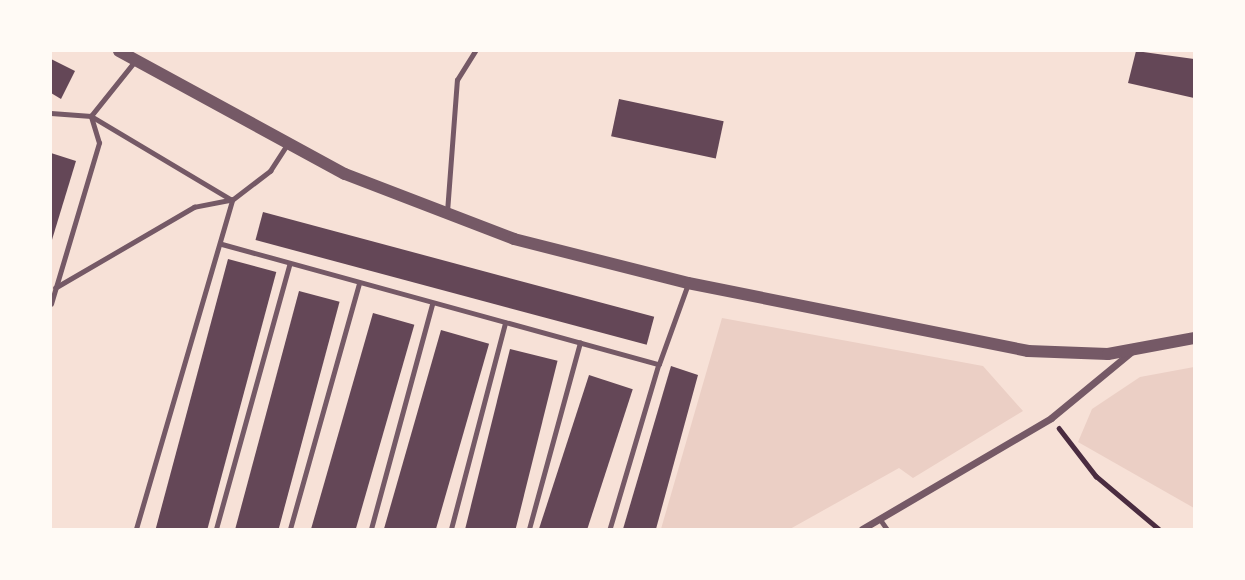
<!DOCTYPE html>
<html>
<head>
<meta charset="utf-8">
<style>
	body { margin:0 }
	#map { position:relative; width:1245px; height:580px; overflow:hidden; background:#f7e1d7; font-family:"PT Sans",sans-serif }
	div>[style] { position:absolute }
	.green>* { inset:0; background:#ebcfc5 }
	.building>* { inset:0; background:#644757; transform-origin:0 0 }
	.path>* { height:4.5px; margin:-2.25px; padding:0 2.25px; transform-origin:2.25px; border-radius:2.25px; background:#4a2c40 }
	.service>* { height:4.5px; margin:-2.25px; padding:0 2.25px; transform-origin:2.25px; border-radius:2.25px; background:#755966 }
	.minor>* { height:7px; margin:-3.5px; padding:0 3.5px; transform-origin:3.5px; border-radius:3.5px; background:#755966 }
	.tertiary>* { height:12px; margin:-6px; padding:0 6px; transform-origin:6px; border-radius:6px; background:#755966 }
	span { translate:-50% -50%; white-space:nowrap; text-align:center; line-height:1.15; -webkit-text-stroke:5px #fffaf5; paint-order:stroke }
	.frame { position:absolute; inset:0; border:52px solid #fffaf5; pointer-events:none }
</style>
</head>
<body>
<div id="map">
	<div class="green">
		<i style="clip-path:polygon(722px 318px,983px 366px,1023px 411px,913px 478px,899px 468px,790px 529px,661px 529px)"></i>
		<i style="clip-path:polygon(1194px 367px,1194px 508px,1078px 442px,1092px 409px,1140px 377px)"></i>
	</div>
	<div class="building">
		<i style="clip-path:polygon(1136px 51px,1194px 59px,1194px 98px,1128px 83px)"></i>
		<i style="clip-path:polygon(51px 59px,75px 71px,61px 99px,51px 93px)"></i>
		<i style="left:619px;top:99px;width:107px;height:38px;rotate:12deg"></i>
		<i style="clip-path:polygon(51px 153px,76px 161px,51px 243px)"></i>
		<i style="left:263px;top:212px;width:405px;height:29px;rotate:15deg"></i>
		<i style="left:228px;top:259px;width:50px;height:280px;rotate:15deg"></i>
		<i style="left:299px;top:291px;width:42px;height:247px;rotate:15deg"></i>
		<i style="left:373px;top:313px;width:43px;height:224px;rotate:16deg"></i>
		<i style="left:441px;top:330px;width:50px;height:206px;rotate:16deg"></i>
		<i style="left:510px;top:349px;width:49px;height:186px;rotate:14deg"></i>
		<i style="clip-path:polygon(671px 366px,698px 375px,656px 529px,623px 529px)"></i>
		<i style="left:589px;top:375px;width:46px;height:161px;rotate:18deg"></i>
	</div>
	<div class="path">
		<i style="left:1059px;top:428px;width:61px;rotate:52.4deg"></i>
		<i style="left:1096px;top:476px;width:82px;rotate:40.1deg"></i>
	</div>
	<div class="service">
		<i style="left:51px;top:113px;width:40px;rotate:4.3deg"></i>
		<i style="left:91px;top:116px;width:164px;rotate:30.8deg"></i>
		<i style="left:232px;top:200px;width:38px;rotate:169deg"></i>
		<i style="left:195px;top:207px;width:161px;rotate:149.8deg"></i>
		<i style="left:447px;top:212px;width:132px;rotate:-85.7deg"></i>
		<i style="left:457px;top:80px;width:34px;rotate:-58deg"></i>
		<i style="left:222px;top:244px;width:453px;rotate:15.4deg"></i>
		<i style="left:659px;top:364px;width:172px;rotate:106.5deg"></i>
		<i style="left:51px;top:304px;width:168px;rotate:-73.4deg"></i>
		<i style="left:99px;top:143px;width:28px;rotate:-107deg"></i>
		<i style="left:91px;top:116px;width:70px;rotate:-51.3deg"></i>
		<i style="left:659px;top:364px;width:85px;rotate:-70.1deg"></i>
		<i style="left:880px;top:519px;width:12px;rotate:55deg"></i>
		<i style="left:136px;top:529px;width:343px;rotate:-73.7deg"></i>
		<i style="left:232px;top:200px;width:48px;rotate:-37.3deg"></i>
		<i style="left:270px;top:171px;width:31px;rotate:-57deg"></i>
		<i style="left:216px;top:529px;width:274px;rotate:-74.5deg"></i>
		<i style="left:290px;top:529px;width:255px;rotate:-74.3deg"></i>
		<i style="left:371px;top:529px;width:233px;rotate:-74.8deg"></i>
		<i style="left:451px;top:529px;width:213px;rotate:-75.3deg"></i>
		<i style="left:529px;top:529px;width:193px;rotate:-74.7deg"></i>
	</div>
	<div class="minor">
		<i style="left:862px;top:529px;width:219px;rotate:-30.4deg"></i>
		<i style="left:1051px;top:418px;width:104px;rotate:-39.5deg"></i>
	</div>
	<div class="tertiary">
		<i style="left:119px;top:51px;width:257px;rotate:28.6deg"></i>
		<i style="left:345px;top:174px;width:181px;rotate:21deg"></i>
		<i style="left:514px;top:239px;width:179px;rotate:14.2deg"></i>
		<i style="left:688px;top:283px;width:347px;rotate:11.3deg"></i>
		<i style="left:1028px;top:351px;width:80px;rotate:2.1deg"></i>
		<i style="left:1108px;top:354px;width:87px;rotate:-10.5deg"></i>
	</div>
	<div class="frame"></div>
</div>
</body>
</html>
